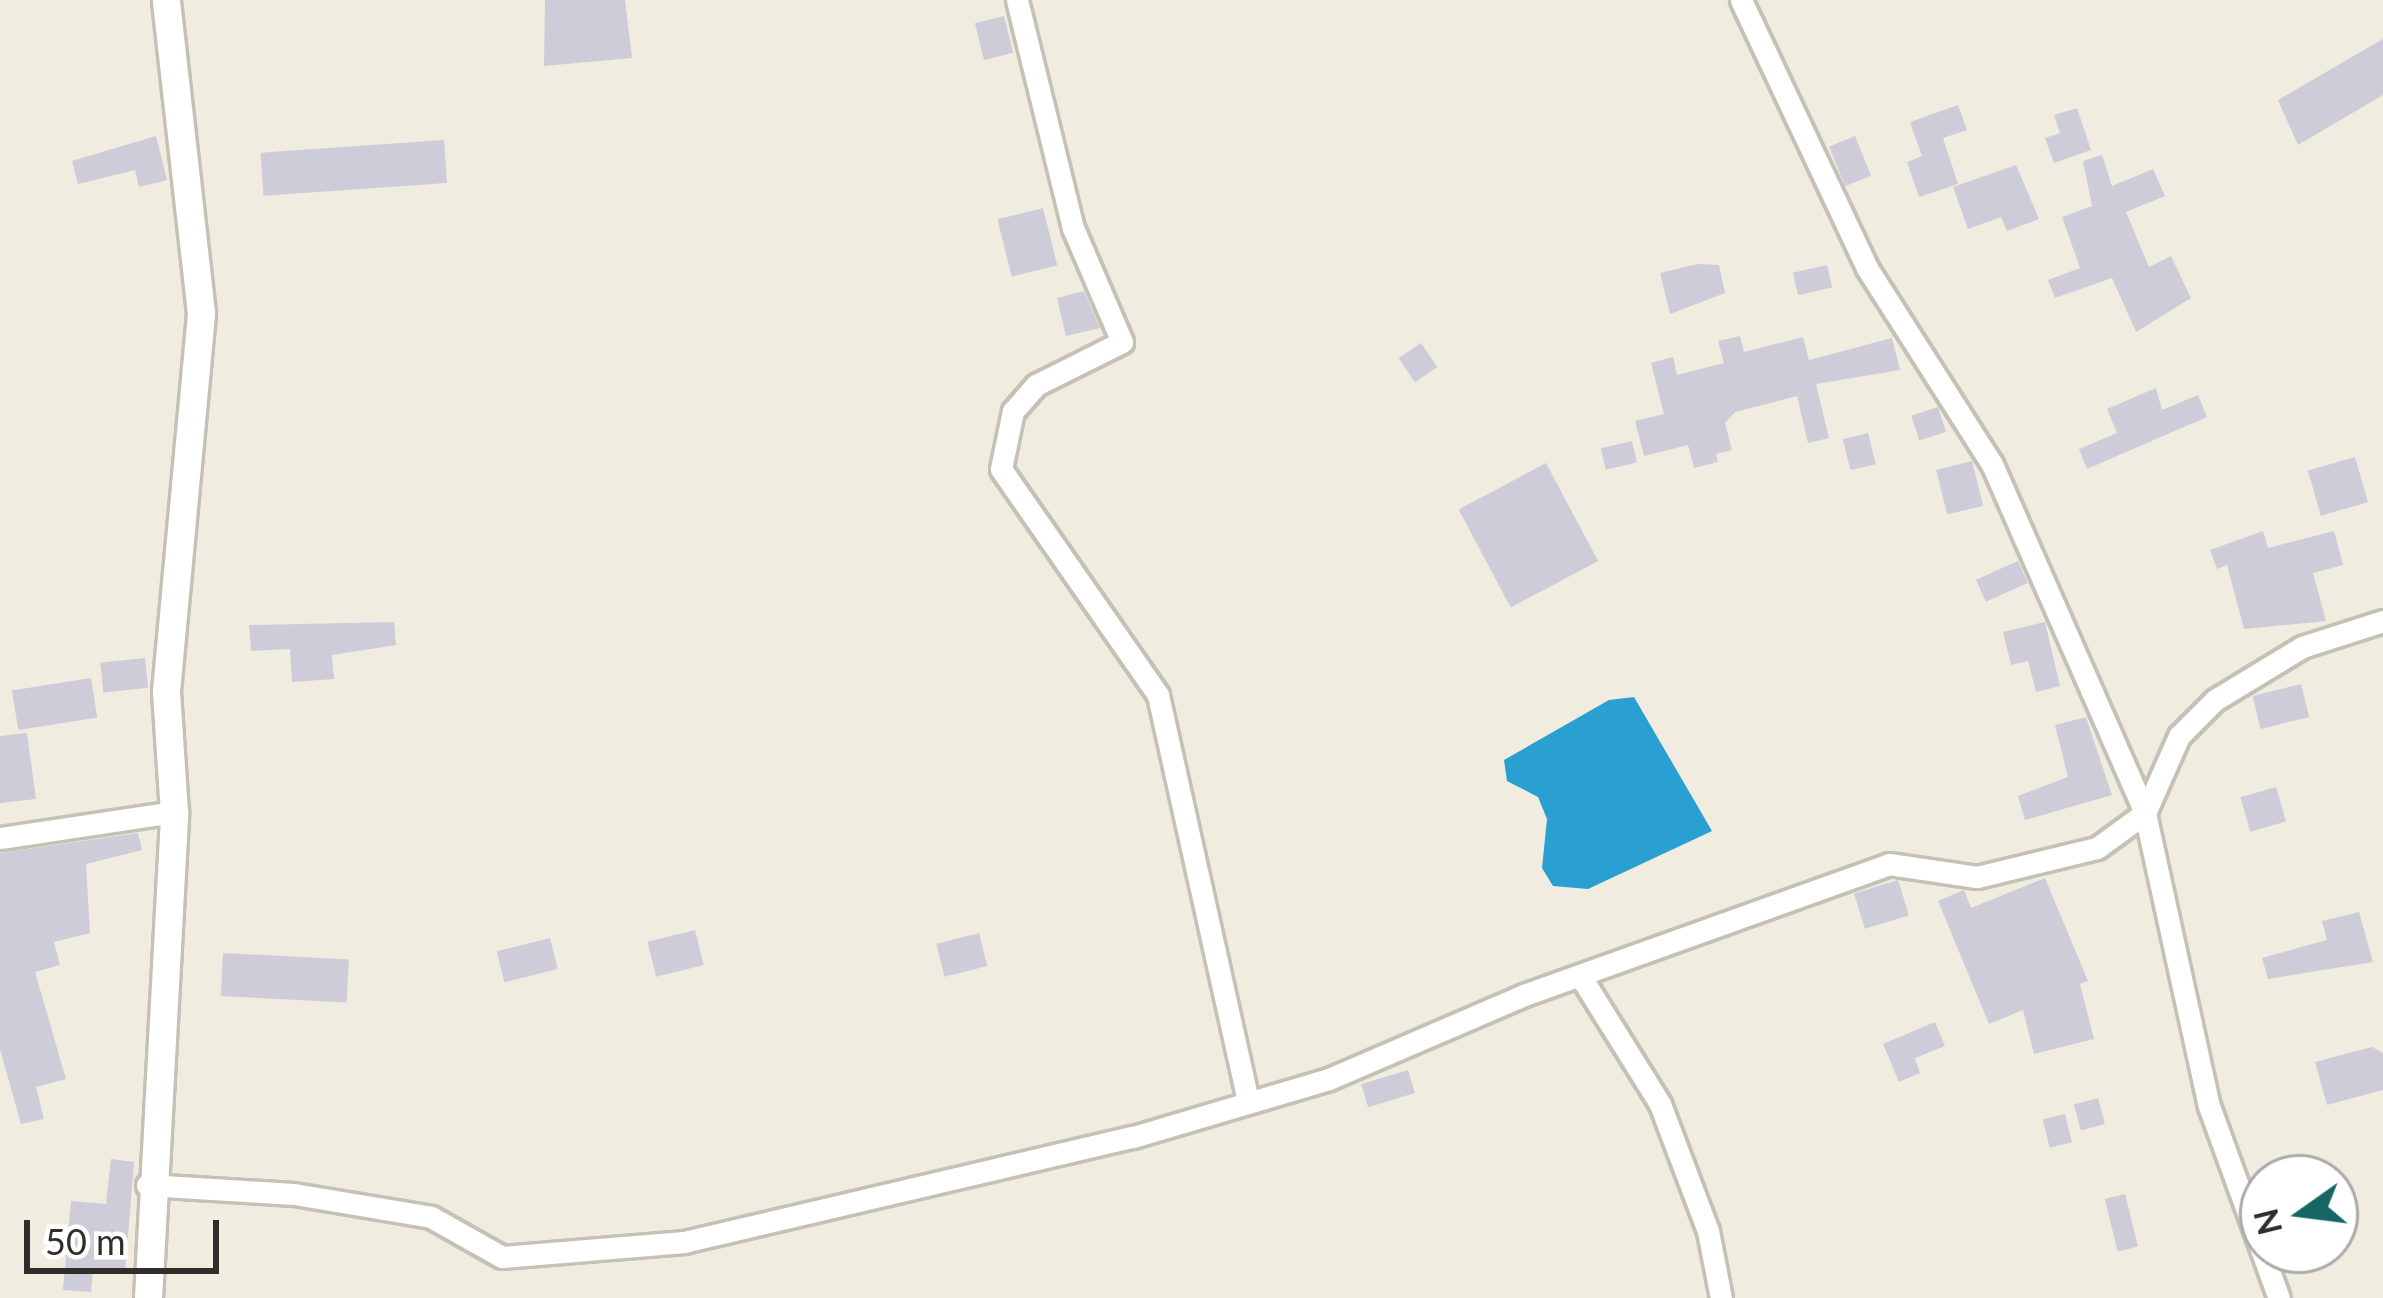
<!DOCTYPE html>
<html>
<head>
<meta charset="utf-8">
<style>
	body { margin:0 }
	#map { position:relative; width:2383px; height:1298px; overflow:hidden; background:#f1ece0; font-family:Lato,sans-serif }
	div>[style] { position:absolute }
	.water>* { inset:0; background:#2a9fd2 }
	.building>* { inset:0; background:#cdccd8; transform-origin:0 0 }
	.roads { filter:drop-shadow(3px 0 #c5c1b5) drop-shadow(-3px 0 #c5c1b5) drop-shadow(0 3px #c5c1b5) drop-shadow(0 -3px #c5c1b5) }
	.minor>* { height:21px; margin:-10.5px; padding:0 10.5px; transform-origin:10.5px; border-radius:10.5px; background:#fff }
	.tertiary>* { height:27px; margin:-13.5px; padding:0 13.5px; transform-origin:13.5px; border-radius:13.5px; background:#fff }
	span { translate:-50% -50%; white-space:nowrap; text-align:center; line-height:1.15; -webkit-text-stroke:12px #fff; paint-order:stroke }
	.north { position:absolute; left:2239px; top:1154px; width:120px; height:120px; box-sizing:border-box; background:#fff; border:3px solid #acabaa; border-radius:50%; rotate:256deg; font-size:33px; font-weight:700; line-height:48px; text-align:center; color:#302e2a }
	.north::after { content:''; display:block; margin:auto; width:42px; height:54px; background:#186664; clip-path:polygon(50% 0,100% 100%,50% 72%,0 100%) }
	.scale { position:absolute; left:24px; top:1220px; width:195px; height:54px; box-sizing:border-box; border:6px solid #302e2a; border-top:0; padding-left:15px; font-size:36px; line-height:42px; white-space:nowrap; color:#302e2a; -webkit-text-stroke:9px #fff; paint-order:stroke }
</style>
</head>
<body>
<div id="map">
	<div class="water">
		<i style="clip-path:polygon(1634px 697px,1712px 831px,1588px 889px,1553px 886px,1542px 868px,1547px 819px,1538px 797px,1507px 781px,1504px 760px,1609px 700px)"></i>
	</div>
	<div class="building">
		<i style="clip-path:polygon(545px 0,625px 0,632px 58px,544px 66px)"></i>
		<i style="left:1004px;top:16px;width:38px;height:30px;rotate:76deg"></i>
		<i style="clip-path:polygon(2383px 39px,2383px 95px,2298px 145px,2278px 100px)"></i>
		<i style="clip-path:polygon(1958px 105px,1967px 130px,1943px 138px,1958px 184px,1919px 197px,1907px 162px,1922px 156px,1910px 122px)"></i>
		<i style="clip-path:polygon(2077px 108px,2091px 150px,2054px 163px,2045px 138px,2060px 133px,2054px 115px)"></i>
		<i style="clip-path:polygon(156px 136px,167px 180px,139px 187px,135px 170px,78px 184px,72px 161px)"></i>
		<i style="left:1855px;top:136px;width:43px;height:28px;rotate:68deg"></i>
		<i style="left:444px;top:140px;width:43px;height:184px;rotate:86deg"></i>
		<i style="clip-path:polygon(2102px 155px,2112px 186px,2153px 169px,2165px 196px,2126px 212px,2149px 267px,2171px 256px,2191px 298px,2136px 332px,2112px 278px,2055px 298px,2048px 280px,2080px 268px,2062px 217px,2092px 206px,2083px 161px)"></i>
		<i style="clip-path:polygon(2016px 165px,2039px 219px,2007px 231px,2001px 217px,1968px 229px,1953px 187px)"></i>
		<i style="left:1043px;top:208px;width:59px;height:47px;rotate:76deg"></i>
		<i style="clip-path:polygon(1698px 264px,1719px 265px,1725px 293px,1670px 314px,1660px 273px)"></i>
		<i style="left:1827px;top:265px;width:23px;height:35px;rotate:77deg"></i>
		<i style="clip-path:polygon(1084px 291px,1100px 328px,1066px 336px,1057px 298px)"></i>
		<i style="clip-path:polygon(1740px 336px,1744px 352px,1803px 337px,1809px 360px,1892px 338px,1900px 370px,1816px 384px,1829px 438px,1808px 443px,1797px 396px,1735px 412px,1725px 423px,1732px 450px,1716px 454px,1718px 462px,1694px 468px,1688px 445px,1644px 456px,1635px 421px,1664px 414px,1651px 363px,1673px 357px,1677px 375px,1724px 363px,1718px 341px)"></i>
		<i style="left:1421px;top:343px;width:29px;height:27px;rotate:56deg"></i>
		<i style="clip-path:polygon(2156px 388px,2162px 410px,2198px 395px,2207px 417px,2087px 469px,2079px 449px,2117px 433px,2107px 409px)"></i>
		<i style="left:1938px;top:407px;width:26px;height:28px;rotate:72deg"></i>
		<i style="left:1868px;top:433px;width:32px;height:26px;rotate:76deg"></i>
		<i style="left:1632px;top:441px;width:22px;height:32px;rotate:77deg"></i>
		<i style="left:2355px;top:457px;width:47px;height:49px;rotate:74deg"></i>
		<i style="left:1972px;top:461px;width:46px;height:37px;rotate:76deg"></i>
		<i style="left:1546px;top:463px;width:111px;height:99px;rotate:62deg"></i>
		<i style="clip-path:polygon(2263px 531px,2268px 548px,2334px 531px,2343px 565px,2313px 573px,2326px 621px,2244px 629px,2227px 565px,2217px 569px,2210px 550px)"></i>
		<i style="left:2018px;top:561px;width:24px;height:46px;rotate:66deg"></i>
		<i style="clip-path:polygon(394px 622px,396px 645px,332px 655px,334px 679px,292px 682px,290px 649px,251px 651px,249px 625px)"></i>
		<i style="clip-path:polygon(2045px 622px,2060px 686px,2036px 692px,2028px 661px,2011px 665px,2003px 632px)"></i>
		<i style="left:145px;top:658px;width:30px;height:45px;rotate:84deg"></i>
		<i style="left:91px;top:678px;width:40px;height:80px;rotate:81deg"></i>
		<i style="left:2301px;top:684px;width:34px;height:50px;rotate:76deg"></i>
		<i style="clip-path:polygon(2086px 717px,2112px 795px,2025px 820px,2018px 796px,2068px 777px,2055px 725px)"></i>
		<i style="clip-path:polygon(27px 733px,36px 799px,0 803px,0 736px)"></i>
		<i style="left:2276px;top:787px;width:36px;height:37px;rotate:74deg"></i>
		<i style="clip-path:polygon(138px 833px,142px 850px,86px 864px,90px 933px,54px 942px,60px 965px,35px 972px,66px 1079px,36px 1087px,44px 1119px,21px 1124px,0 1049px,0 853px)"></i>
		<i style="clip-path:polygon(2045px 878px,2088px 981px,2080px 984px,2094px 1039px,2034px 1054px,2023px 1010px,1989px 1024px,1938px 901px,1964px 890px,1971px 908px)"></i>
		<i style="left:1898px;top:880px;width:37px;height:46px;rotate:73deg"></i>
		<i style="clip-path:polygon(2359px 912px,2373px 962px,2268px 979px,2262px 958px,2327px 940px,2322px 921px)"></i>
		<i style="left:695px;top:930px;width:36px;height:49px;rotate:76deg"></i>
		<i style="left:979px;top:933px;width:34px;height:44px;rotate:76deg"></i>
		<i style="left:550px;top:938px;width:32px;height:55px;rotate:76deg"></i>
		<i style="left:223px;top:953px;width:126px;height:43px;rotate:3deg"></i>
		<i style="clip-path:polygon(1935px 1022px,1945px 1046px,1915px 1058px,1920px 1073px,1899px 1082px,1883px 1044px)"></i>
		<i style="clip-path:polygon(2372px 1047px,2383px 1053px,2383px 1090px,2327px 1105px,2315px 1062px)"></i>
		<i style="left:1408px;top:1070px;width:24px;height:49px;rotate:73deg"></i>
		<i style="left:2098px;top:1098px;width:27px;height:25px;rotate:75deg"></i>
		<i style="left:2065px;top:1114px;width:29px;height:23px;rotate:76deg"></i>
		<i style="clip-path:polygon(111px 1159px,134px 1162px,125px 1272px,93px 1269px,91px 1292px,63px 1290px,71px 1201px,106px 1204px)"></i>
		<i style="left:2125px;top:1194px;width:54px;height:21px;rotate:76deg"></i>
	</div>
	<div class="roads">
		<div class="minor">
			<i style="left:1017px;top:0;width:235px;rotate:76.2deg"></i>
			<i style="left:1073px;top:228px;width:124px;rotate:66.7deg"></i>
			<i style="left:1122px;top:342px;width:96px;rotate:153.4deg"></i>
			<i style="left:1036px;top:385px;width:35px;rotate:131deg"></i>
			<i style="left:1013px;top:411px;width:59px;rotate:101.7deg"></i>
			<i style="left:1001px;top:469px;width:275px;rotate:55.2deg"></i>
			<i style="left:1158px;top:695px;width:416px;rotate:77.5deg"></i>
			<i style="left:1741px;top:0;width:296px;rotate:64.8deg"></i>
			<i style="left:1867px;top:268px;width:232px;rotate:57.5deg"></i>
			<i style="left:1992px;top:464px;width:381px;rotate:66.3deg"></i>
			<i style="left:2145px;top:813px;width:300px;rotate:77.7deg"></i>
			<i style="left:2209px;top:1106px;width:204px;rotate:70deg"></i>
			<i style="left:0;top:838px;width:176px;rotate:-8.5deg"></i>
			<i style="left:1581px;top:977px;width:150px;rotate:58.1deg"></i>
			<i style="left:1660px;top:1104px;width:136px;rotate:69.3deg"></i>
			<i style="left:1708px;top:1231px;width:68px;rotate:79deg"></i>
			<i style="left:147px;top:1185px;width:147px;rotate:3.5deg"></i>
			<i style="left:294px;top:1194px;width:139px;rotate:9.5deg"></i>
			<i style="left:431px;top:1217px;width:81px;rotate:29.4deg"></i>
			<i style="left:502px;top:1257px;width:183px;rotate:-4.7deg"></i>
			<i style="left:684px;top:1242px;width:461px;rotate:-13.2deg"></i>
			<i style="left:1133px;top:1137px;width:204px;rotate:-16.5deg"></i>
			<i style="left:1329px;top:1079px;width:212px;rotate:-23.3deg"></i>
			<i style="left:1524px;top:995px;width:388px;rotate:-19.7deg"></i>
			<i style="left:1889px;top:864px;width:89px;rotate:8.4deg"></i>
			<i style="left:1977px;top:877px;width:123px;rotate:-13.6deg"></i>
			<i style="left:2097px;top:848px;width:59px;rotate:-36.1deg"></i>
			<i style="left:2145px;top:813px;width:84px;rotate:-66.2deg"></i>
			<i style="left:2179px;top:736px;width:51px;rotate:-45deg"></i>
			<i style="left:2215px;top:700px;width:102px;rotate:-31.3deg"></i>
			<i style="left:2302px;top:647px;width:85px;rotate:-17.8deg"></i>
		</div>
		<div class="tertiary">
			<i style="left:148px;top:1298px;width:487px;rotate:-86.9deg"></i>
			<i style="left:174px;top:812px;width:121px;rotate:-93.8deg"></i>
			<i style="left:166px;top:691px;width:380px;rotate:-84.7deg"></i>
			<i style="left:201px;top:313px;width:315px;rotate:-96.4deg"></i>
		</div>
	</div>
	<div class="north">N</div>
	<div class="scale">50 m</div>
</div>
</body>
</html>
